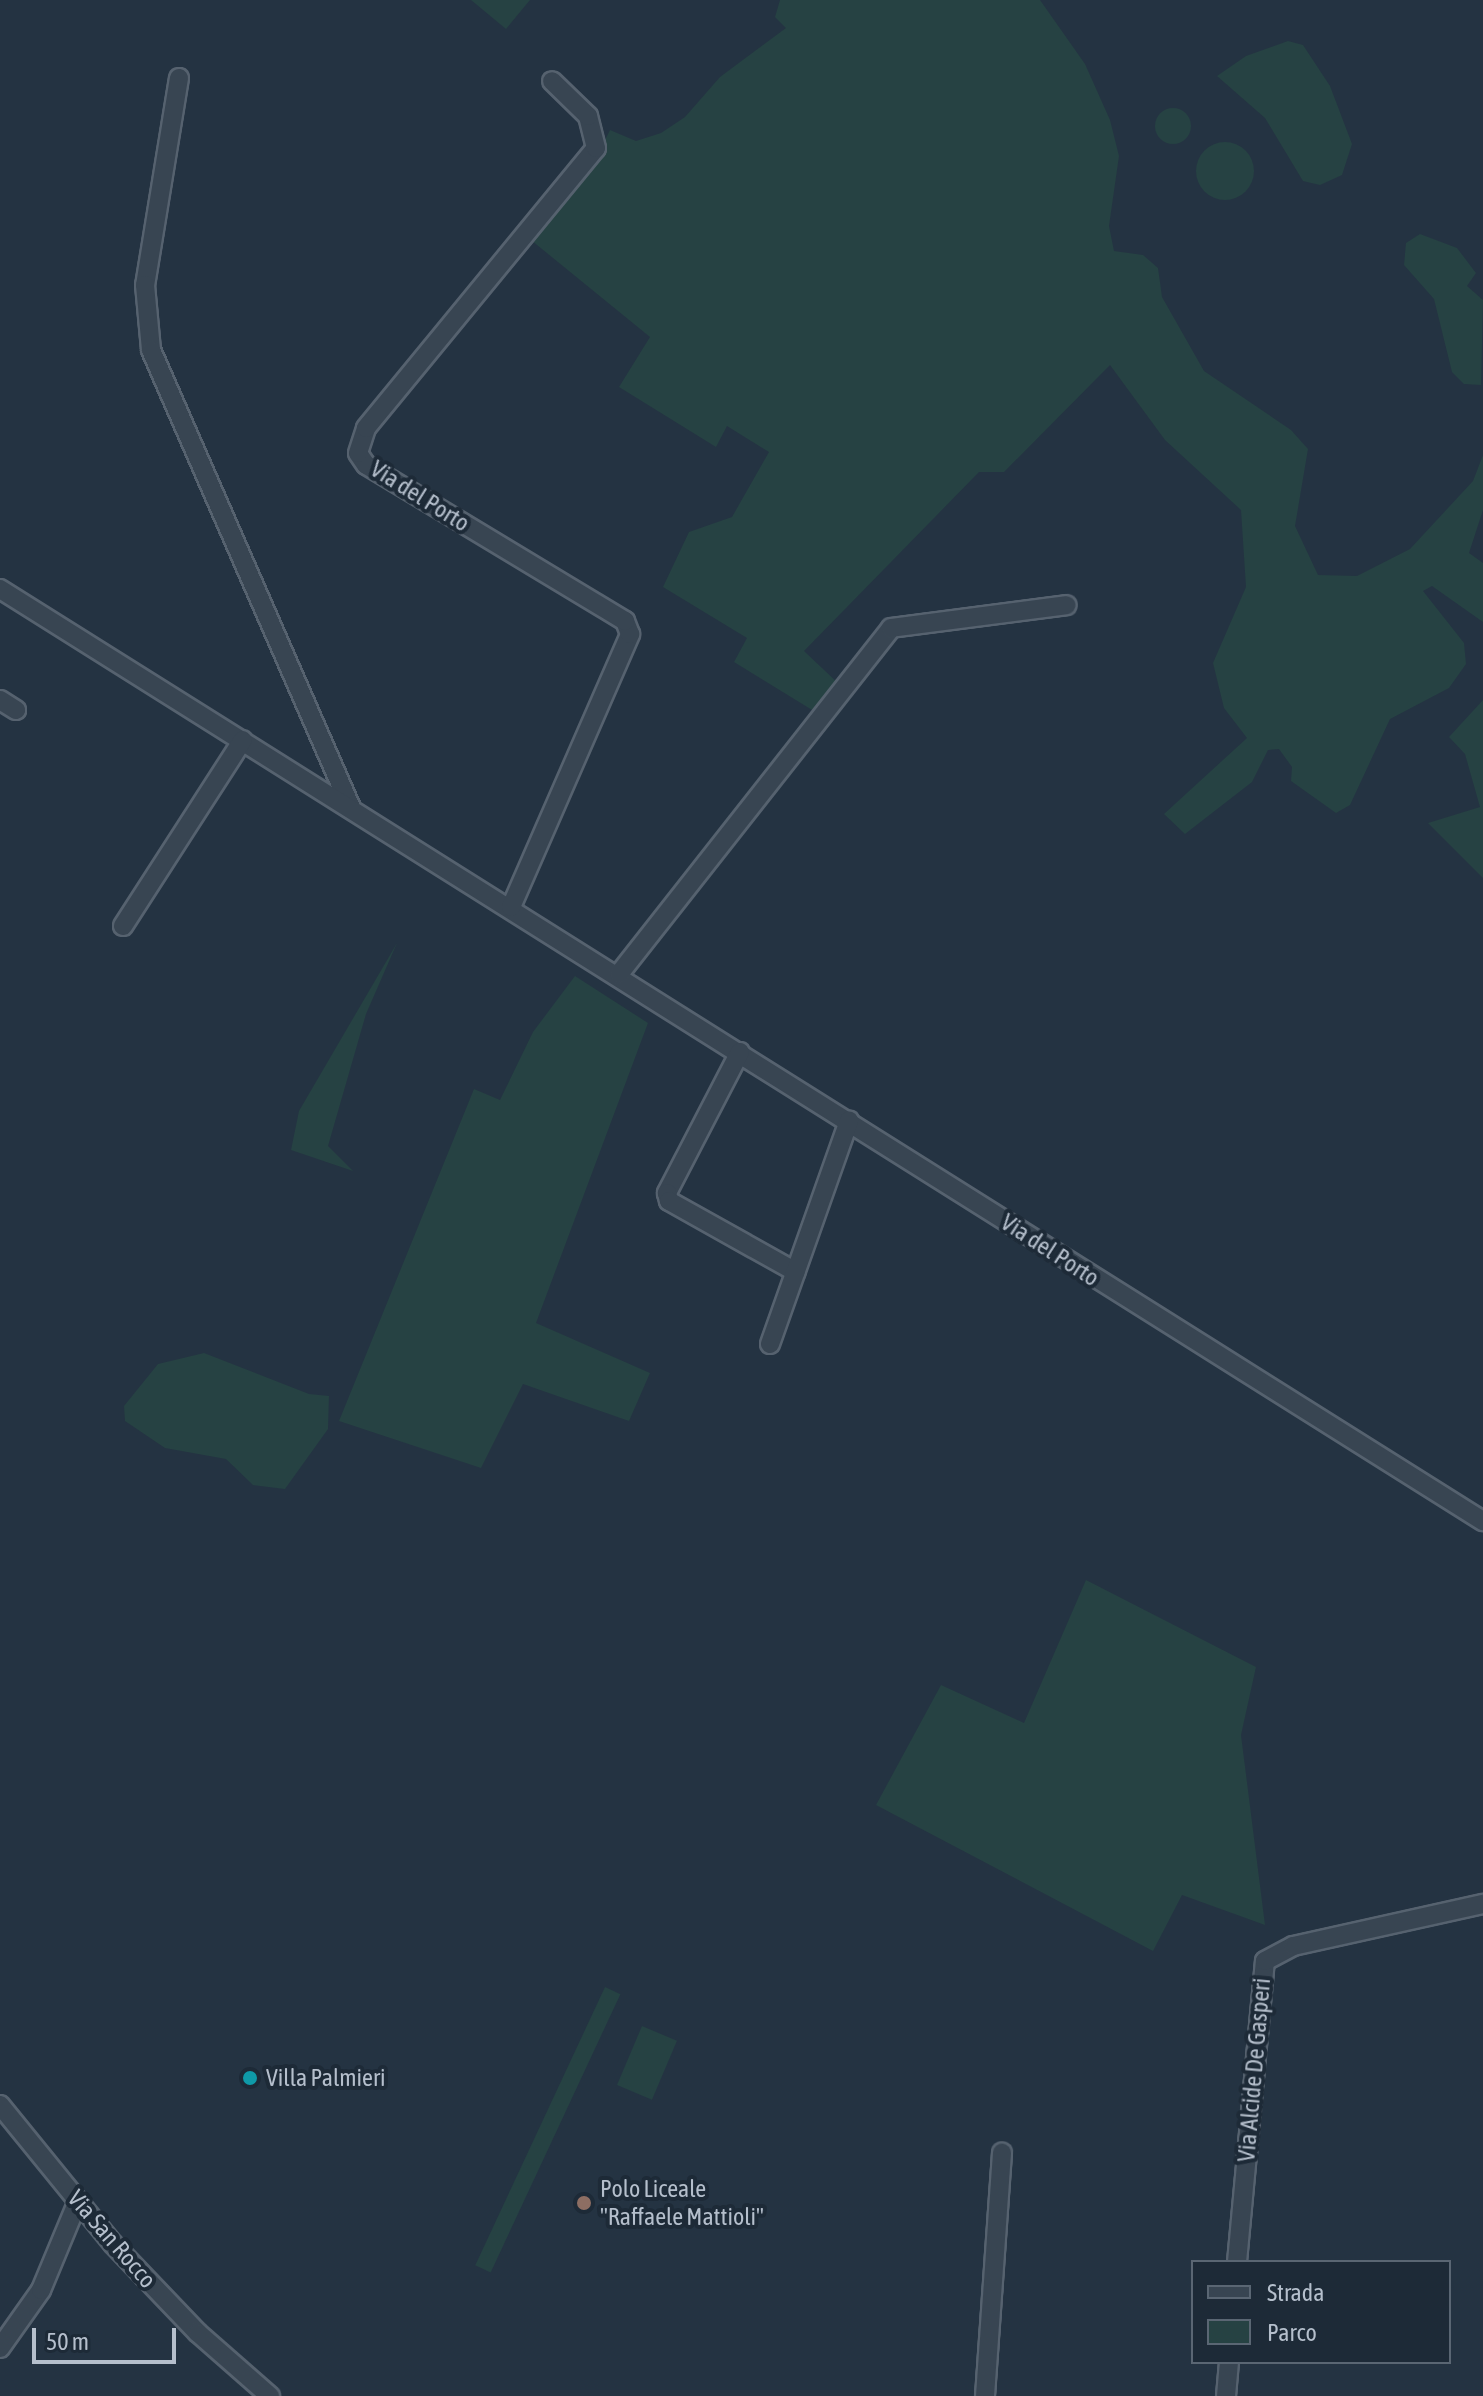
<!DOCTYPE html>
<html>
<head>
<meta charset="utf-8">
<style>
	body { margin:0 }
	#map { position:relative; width:1483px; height:2396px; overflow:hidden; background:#243342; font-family:"Asap Condensed",sans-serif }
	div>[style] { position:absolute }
	.green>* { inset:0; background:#264243; transform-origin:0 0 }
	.round { border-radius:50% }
	.roads { filter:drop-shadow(2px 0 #56626f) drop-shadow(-2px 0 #56626f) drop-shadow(0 2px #56626f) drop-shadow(0 -2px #56626f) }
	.minor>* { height:18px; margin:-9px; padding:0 9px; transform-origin:9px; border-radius:9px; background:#384552 }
	.dots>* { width:22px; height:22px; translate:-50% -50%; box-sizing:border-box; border:4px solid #1d2a37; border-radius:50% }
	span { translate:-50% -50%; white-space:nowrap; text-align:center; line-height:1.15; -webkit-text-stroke:8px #1d2a37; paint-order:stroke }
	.street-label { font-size:24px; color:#b5bfcc }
	.poi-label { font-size:24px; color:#b5bfcc }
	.left { translate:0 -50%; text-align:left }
	.legend { position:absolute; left:1191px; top:2260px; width:260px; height:104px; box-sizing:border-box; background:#1d2a37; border:2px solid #5a6673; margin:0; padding:10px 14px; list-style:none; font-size:24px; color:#b5bfcc }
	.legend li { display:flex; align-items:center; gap:16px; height:40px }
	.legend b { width:40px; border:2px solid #5a6673 }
	.scale { position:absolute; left:32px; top:2328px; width:144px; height:36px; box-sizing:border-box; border:4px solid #b5bfcc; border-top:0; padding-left:10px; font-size:24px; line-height:28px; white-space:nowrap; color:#b5bfcc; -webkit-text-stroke:6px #1d2a37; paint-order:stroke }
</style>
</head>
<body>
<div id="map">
	<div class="green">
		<i style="clip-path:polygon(471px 0,530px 0,506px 29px)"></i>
		<i style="clip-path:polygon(780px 0,1040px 0,1085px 64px,1110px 120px,1119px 156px,1109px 226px,1114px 251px,1143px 255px,1158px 268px,1162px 297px,1204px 371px,1291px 430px,1308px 449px,1295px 526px,1318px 575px,1357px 576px,1410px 549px,1473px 481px,1483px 455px,1483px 510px,1469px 553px,1483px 563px,1483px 622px,1432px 586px,1423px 591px,1464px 643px,1466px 664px,1449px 688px,1390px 719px,1350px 805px,1336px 813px,1291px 781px,1292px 767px,1279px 749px,1268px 750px,1252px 782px,1185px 834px,1164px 814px,1247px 738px,1224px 708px,1213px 663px,1246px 587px,1241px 510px,1165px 440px,1110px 365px,1004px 472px,979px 472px,804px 651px,840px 685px,817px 713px,734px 662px,747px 638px,663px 587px,689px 532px,732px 517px,769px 452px,727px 426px,716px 447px,619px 387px,650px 337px,526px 236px,592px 166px,610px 130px,636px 141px,661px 133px,685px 117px,720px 77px,786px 28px,775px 17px)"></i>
		<i style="clip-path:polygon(1288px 41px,1303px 45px,1330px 86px,1352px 144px,1342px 175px,1320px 185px,1303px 181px,1265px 118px,1217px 76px,1246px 56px)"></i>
		<i class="round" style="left:1155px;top:108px;width:36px;height:36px"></i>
		<i class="round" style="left:1196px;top:142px;width:58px;height:58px"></i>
		<i style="clip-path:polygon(1420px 234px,1457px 248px,1476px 273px,1467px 286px,1483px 300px,1481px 385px,1464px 384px,1452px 372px,1434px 299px,1404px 265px,1406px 243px)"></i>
		<i style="clip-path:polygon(1483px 700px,1483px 878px,1428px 823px,1480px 807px,1465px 754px,1449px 737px)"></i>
		<i style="clip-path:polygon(397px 943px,366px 1014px,328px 1146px,353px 1171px,291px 1150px,299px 1111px)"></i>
		<i style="clip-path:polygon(575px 976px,648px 1023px,536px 1323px,650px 1373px,629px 1421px,523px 1384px,481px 1468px,339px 1421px,474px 1089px,500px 1100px,533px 1032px)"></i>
		<i style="clip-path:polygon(204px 1353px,309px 1394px,329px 1396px,328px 1429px,285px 1489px,253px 1485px,226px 1459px,165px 1448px,125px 1421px,124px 1406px,158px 1364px)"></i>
		<i style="clip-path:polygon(1086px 1580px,1256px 1667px,1241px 1735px,1265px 1925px,1182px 1895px,1153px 1951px,876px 1805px,941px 1685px,1024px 1723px)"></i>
		<i style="left:605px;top:1987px;width:17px;height:307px;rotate:25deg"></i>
		<i style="left:642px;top:2026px;width:38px;height:64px;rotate:23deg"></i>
	</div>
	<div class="roads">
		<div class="minor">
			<i style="left:179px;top:78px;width:210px;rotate:99.3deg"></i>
			<i style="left:145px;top:285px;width:65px;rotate:84.7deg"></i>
			<i style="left:151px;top:350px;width:498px;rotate:66.4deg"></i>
			<i style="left:0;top:589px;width:1752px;rotate:32.15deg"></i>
			<i style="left:0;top:700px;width:19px;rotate:32deg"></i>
			<i style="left:511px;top:907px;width:298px;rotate:-66.4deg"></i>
			<i style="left:630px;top:634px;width:14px;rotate:-111deg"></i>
			<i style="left:625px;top:621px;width:302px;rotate:-148.9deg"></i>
			<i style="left:366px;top:465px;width:14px;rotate:-124deg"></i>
			<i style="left:358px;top:453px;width:26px;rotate:-72deg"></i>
			<i style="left:366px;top:428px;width:362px;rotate:-50.6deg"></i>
			<i style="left:596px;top:148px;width:33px;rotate:-104deg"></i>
			<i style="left:588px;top:116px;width:50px;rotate:-135.8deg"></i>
			<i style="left:123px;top:926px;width:221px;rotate:-57.2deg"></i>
			<i style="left:619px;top:974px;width:440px;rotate:-51.8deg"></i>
			<i style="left:891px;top:628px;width:177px;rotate:-7.4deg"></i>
			<i style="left:740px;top:1052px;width:159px;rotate:117.4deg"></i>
			<i style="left:667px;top:1193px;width:8px;rotate:76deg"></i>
			<i style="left:669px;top:1201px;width:145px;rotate:29.2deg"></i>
			<i style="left:770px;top:1344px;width:237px;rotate:-70.5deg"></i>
			<i style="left:0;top:2105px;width:179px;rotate:50.9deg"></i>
			<i style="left:113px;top:2244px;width:123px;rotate:46.3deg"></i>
			<i style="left:198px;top:2333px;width:96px;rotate:41.2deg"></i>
			<i style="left:1237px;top:2262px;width:302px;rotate:-84.7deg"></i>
			<i style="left:1265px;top:1961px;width:32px;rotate:-28deg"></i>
			<i style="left:1293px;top:1946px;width:195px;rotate:-12.5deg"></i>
			<i style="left:0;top:2348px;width:71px;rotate:-54.7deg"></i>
			<i style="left:41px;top:2290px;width:96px;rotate:-67.4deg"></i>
			<i style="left:985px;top:2396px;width:244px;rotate:-86deg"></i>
			<i style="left:1226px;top:2396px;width:34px;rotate:-85deg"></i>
		</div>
	</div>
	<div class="dots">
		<i style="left:250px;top:2078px;background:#0f9aa8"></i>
		<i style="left:584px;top:2203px;background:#8d6e63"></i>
	</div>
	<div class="street-label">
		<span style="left:420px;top:496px;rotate:32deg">Via del Porto</span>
		<span style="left:1050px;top:1250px;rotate:33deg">Via del Porto</span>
		<span style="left:1254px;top:2070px;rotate:-85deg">Via Alcide De Gasperi</span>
		<span style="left:112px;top:2239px;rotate:49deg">Via San Rocco</span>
	</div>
	<div class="poi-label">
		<span class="left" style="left:266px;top:2078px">Villa Palmieri</span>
		<span class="left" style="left:600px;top:2203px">Polo Liceale<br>"Raffaele Mattioli"</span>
	</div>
	<ul class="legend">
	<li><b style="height:10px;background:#384552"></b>Strada</li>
	<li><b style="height:22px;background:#264243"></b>Parco</li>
	</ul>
	<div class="scale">50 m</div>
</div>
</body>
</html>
